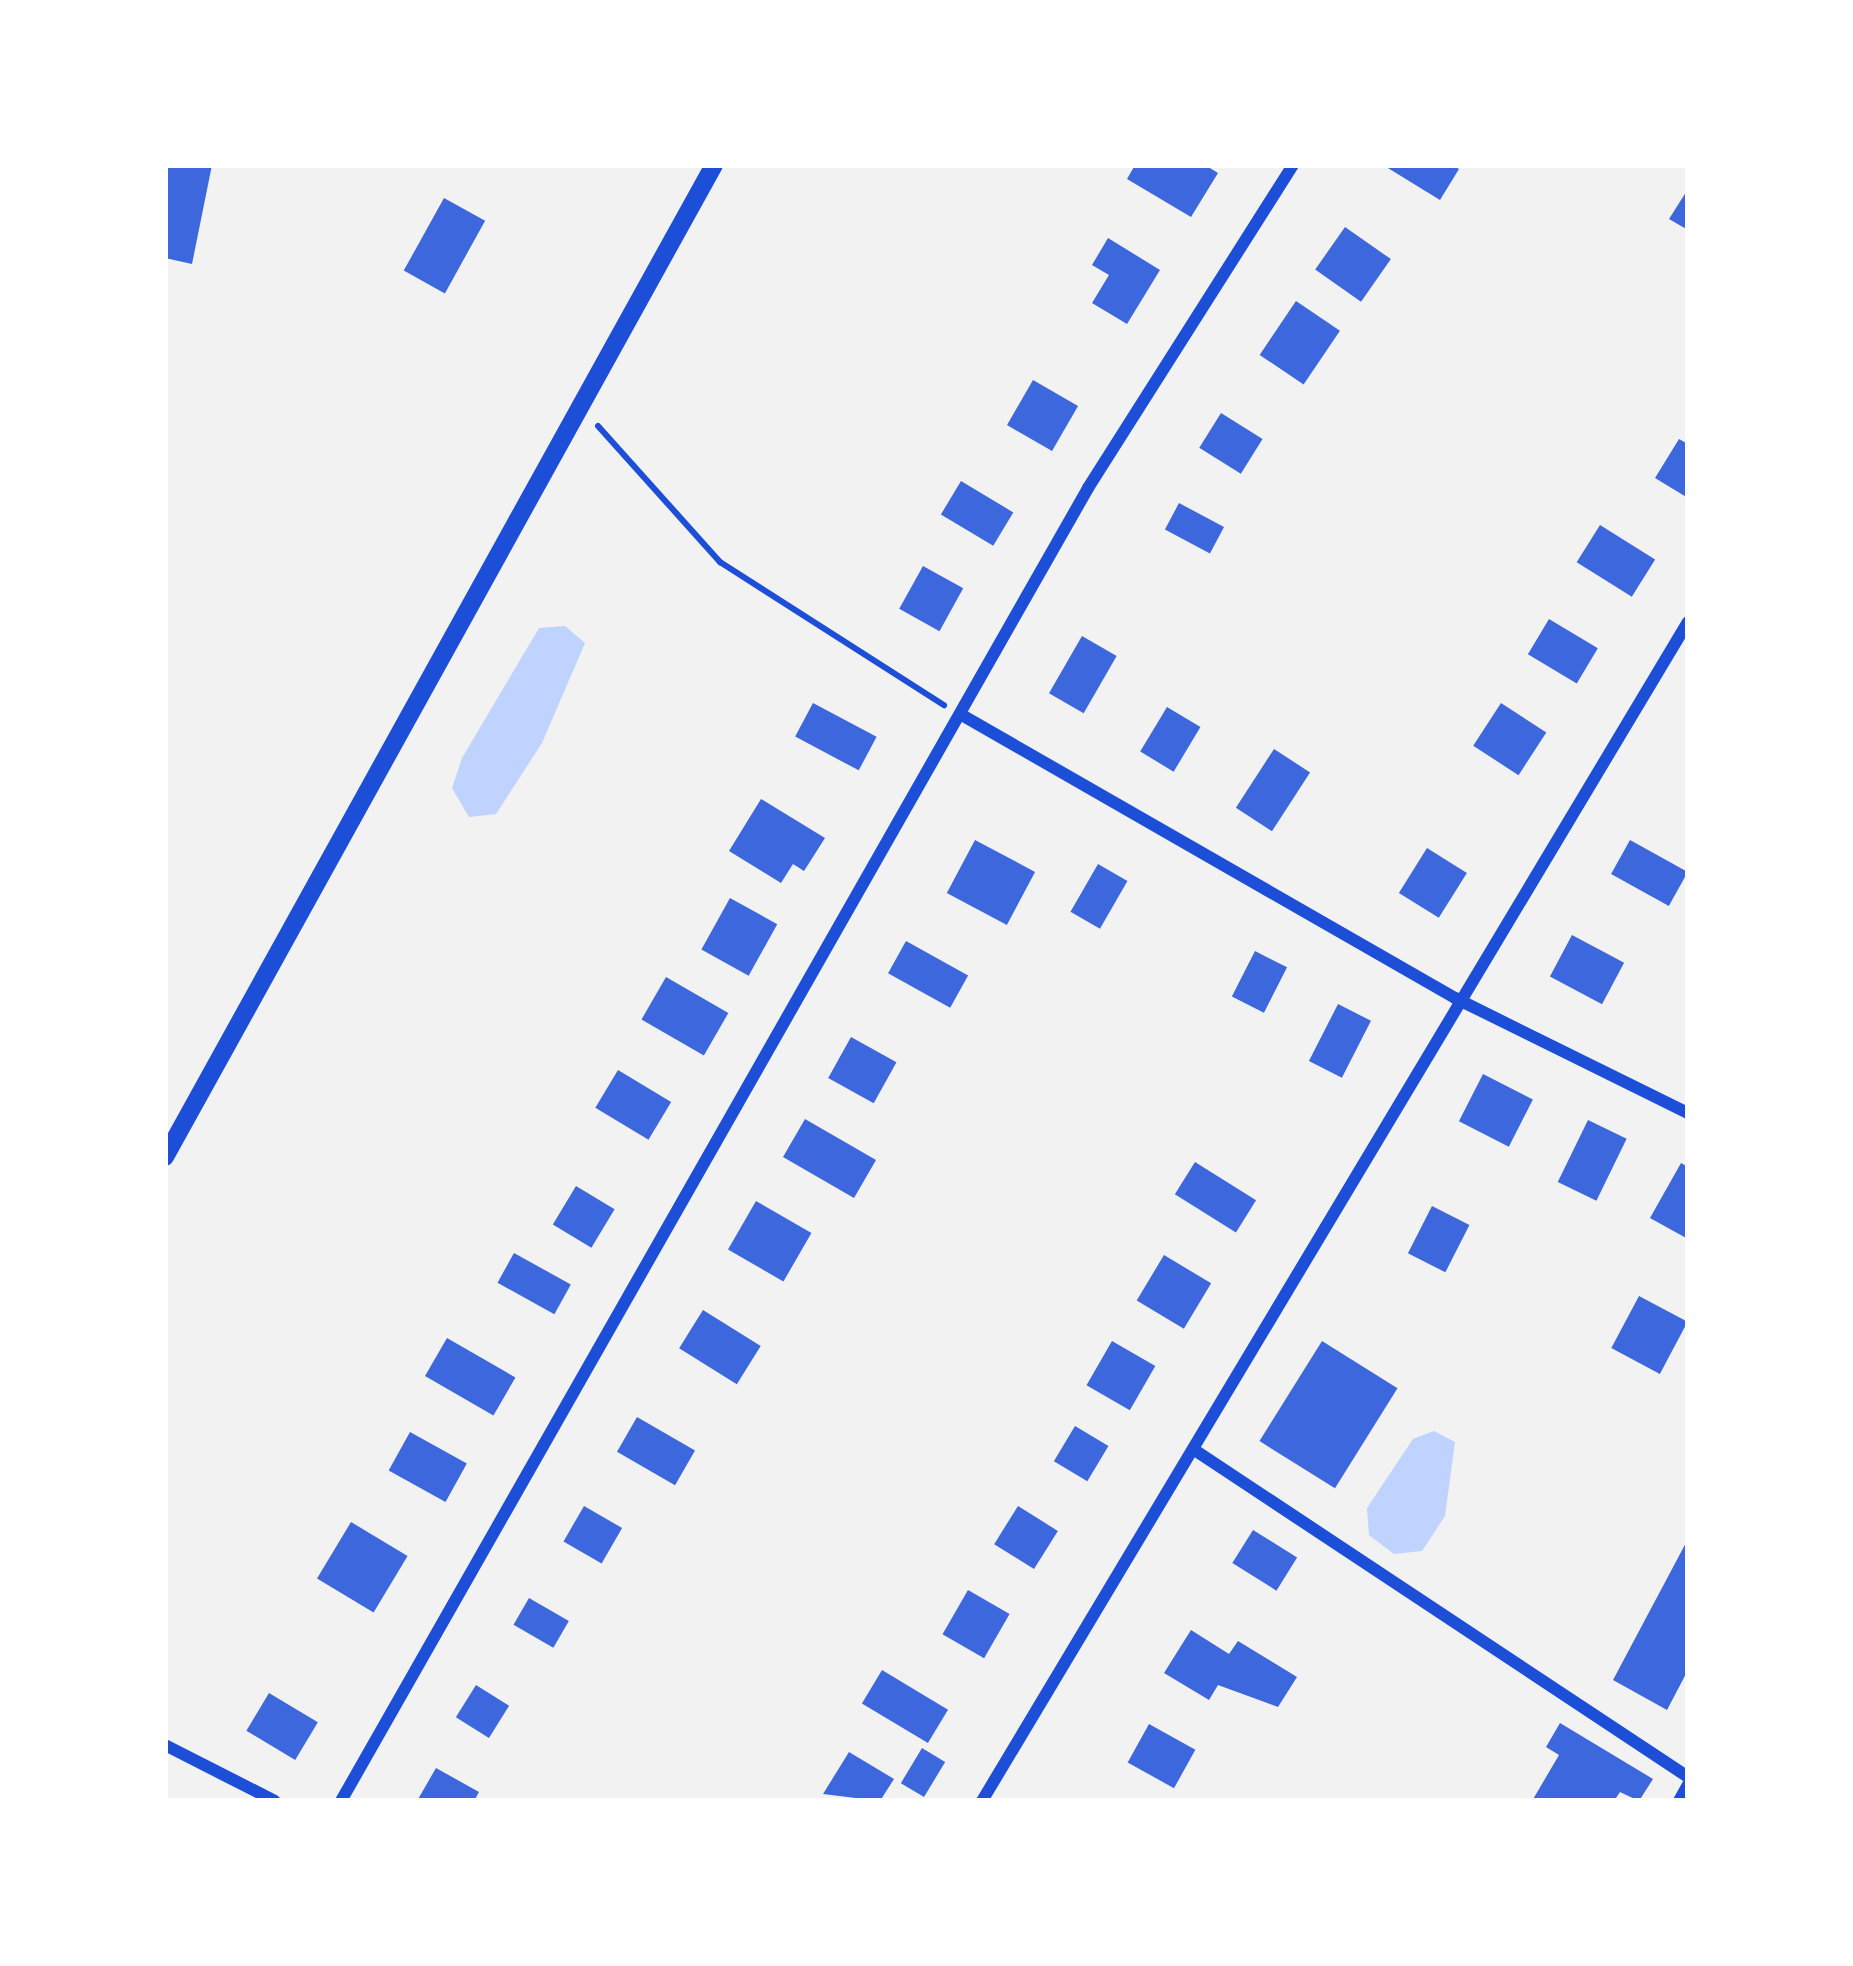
<!DOCTYPE html>
<html>
<head>
<meta charset="utf-8">
<style>
	body { margin:0 }
	#map { position:relative; width:1853px; height:1966px; overflow:hidden; background:#f2f2f2; font-family:Lato,sans-serif }
	div>[style] { position:absolute }
	.water>* { inset:0; background:#bfd3fe }
	.building>* { inset:0; background:#3d67dc; transform-origin:0 0 }
	.path>* { height:6px; margin:-3px; padding:0 3px; transform-origin:3px; border-radius:3px; background:#1d4ed8 }
	.minor>* { height:12px; margin:-6px; padding:0 6px; transform-origin:6px; border-radius:6px; background:#1d4ed8 }
	.tertiary>* { height:18px; margin:-9px; padding:0 9px; transform-origin:9px; border-radius:9px; background:#1d4ed8 }
	span { translate:-50% -50%; white-space:nowrap; text-align:center; line-height:1.15; -webkit-text-stroke:10px #fff; paint-order:stroke }
	.frame { position:absolute; inset:0; border:168px solid #fff; pointer-events:none }
</style>
</head>
<body>
<div id="map">
	<div class="water">
		<i style="clip-path:polygon(565px 626px,585px 643px,542px 743px,496px 814px,469px 817px,452px 788px,462px 758px,539px 628px)"></i>
		<i style="clip-path:polygon(1434px 1431px,1455px 1442px,1445px 1516px,1422px 1551px,1394px 1554px,1369px 1535px,1367px 1508px,1413px 1439px)"></i>
	</div>
	<div class="building">
		<i style="clip-path:polygon(167px 165px,212px 165px,192px 264px,165px 258px)"></i>
		<i style="clip-path:polygon(1135px 165px,1205px 165px,1218px 173px,1191px 217px,1127px 179px)"></i>
		<i style="clip-path:polygon(1383px 165px,1452px 165px,1459px 169px,1440px 200px)"></i>
		<i style="clip-path:polygon(1688px 189px,1688px 230px,1669px 219px)"></i>
		<i style="left:444px;top:198px;width:47px;height:83px;rotate:29deg"></i>
		<i style="left:1345px;top:227px;width:56px;height:52px;rotate:35deg"></i>
		<i style="clip-path:polygon(1108px 238px,1160px 270px,1127px 324px,1092px 303px,1109px 275px,1092px 265px)"></i>
		<i style="left:1296px;top:301px;width:53px;height:65px;rotate:34deg"></i>
		<i style="left:1033px;top:380px;width:52px;height:52px;rotate:30deg"></i>
		<i style="left:1221px;top:413px;width:49px;height:41px;rotate:32deg"></i>
		<i style="clip-path:polygon(1679px 439px,1688px 444px,1688px 498px,1655px 478px)"></i>
		<i style="left:961px;top:481px;width:61px;height:39px;rotate:31deg"></i>
		<i style="left:1179px;top:503px;width:51px;height:30px;rotate:28deg"></i>
		<i style="left:1600px;top:525px;width:65px;height:44px;rotate:32deg"></i>
		<i style="left:923px;top:566px;width:46px;height:49px;rotate:29deg"></i>
		<i style="left:1549px;top:619px;width:57px;height:41px;rotate:31deg"></i>
		<i style="left:1082px;top:636px;width:40px;height:66px;rotate:30deg"></i>
		<i style="left:813px;top:703px;width:72px;height:38px;rotate:28deg"></i>
		<i style="left:1501px;top:703px;width:54px;height:51px;rotate:33deg"></i>
		<i style="left:1167px;top:707px;width:39px;height:52px;rotate:31deg"></i>
		<i style="left:1274px;top:749px;width:43px;height:70px;rotate:33deg"></i>
		<i style="clip-path:polygon(761px 799px,825px 838px,804px 871px,793px 864px,781px 883px,729px 851px)"></i>
		<i style="left:975px;top:840px;width:68px;height:60px;rotate:28deg"></i>
		<i style="left:1630px;top:840px;width:66px;height:39px;rotate:29deg"></i>
		<i style="left:1427px;top:848px;width:47px;height:53px;rotate:32deg"></i>
		<i style="left:1098px;top:864px;width:34px;height:55px;rotate:30deg"></i>
		<i style="left:730px;top:898px;width:54px;height:59px;rotate:29deg"></i>
		<i style="left:1572px;top:935px;width:59px;height:47px;rotate:28deg"></i>
		<i style="left:906px;top:941px;width:71px;height:37px;rotate:29deg"></i>
		<i style="left:1255px;top:951px;width:36px;height:51px;rotate:27deg"></i>
		<i style="left:666px;top:977px;width:72px;height:49px;rotate:30deg"></i>
		<i style="left:1338px;top:1004px;width:37px;height:64px;rotate:27deg"></i>
		<i style="left:851px;top:1037px;width:52px;height:47px;rotate:29deg"></i>
		<i style="left:618px;top:1070px;width:62px;height:44px;rotate:31deg"></i>
		<i style="left:1483px;top:1074px;width:56px;height:53px;rotate:27deg"></i>
		<i style="left:805px;top:1119px;width:82px;height:44px;rotate:30deg"></i>
		<i style="left:1588px;top:1120px;width:43px;height:69px;rotate:26deg"></i>
		<i style="left:1195px;top:1162px;width:72px;height:38px;rotate:32deg"></i>
		<i style="clip-path:polygon(1681px 1163px,1688px 1167px,1688px 1239px,1650px 1218px)"></i>
		<i style="left:576px;top:1186px;width:45px;height:45px;rotate:31deg"></i>
		<i style="left:756px;top:1201px;width:64px;height:56px;rotate:30deg"></i>
		<i style="left:1432px;top:1206px;width:42px;height:53px;rotate:27deg"></i>
		<i style="left:514px;top:1253px;width:65px;height:34px;rotate:29deg"></i>
		<i style="left:1164px;top:1255px;width:55px;height:53px;rotate:31deg"></i>
		<i style="left:1639px;top:1296px;width:55px;height:59px;rotate:28deg"></i>
		<i style="left:703px;top:1310px;width:68px;height:45px;rotate:32deg"></i>
		<i style="left:447px;top:1338px;width:79px;height:44px;rotate:30deg"></i>
		<i style="left:1112px;top:1341px;width:50px;height:51px;rotate:30deg"></i>
		<i style="left:1322px;top:1341px;width:89px;height:118px;rotate:32deg"></i>
		<i style="left:637px;top:1417px;width:67px;height:40px;rotate:30deg"></i>
		<i style="left:1075px;top:1426px;width:39px;height:41px;rotate:31deg"></i>
		<i style="left:410px;top:1432px;width:65px;height:44px;rotate:29deg"></i>
		<i style="left:584px;top:1506px;width:44px;height:41px;rotate:30deg"></i>
		<i style="left:1018px;top:1506px;width:47px;height:45px;rotate:32deg"></i>
		<i style="left:351px;top:1522px;width:66px;height:66px;rotate:31deg"></i>
		<i style="left:1253px;top:1530px;width:52px;height:39px;rotate:32deg"></i>
		<i style="clip-path:polygon(1688px 1539px,1688px 1670px,1667px 1710px,1613px 1680px)"></i>
		<i style="left:968px;top:1590px;width:48px;height:51px;rotate:30deg"></i>
		<i style="left:529px;top:1598px;width:46px;height:31px;rotate:30deg"></i>
		<i style="clip-path:polygon(1191px 1630px,1229px 1654px,1238px 1641px,1297px 1677px,1278px 1707px,1218px 1685px,1209px 1700px,1164px 1673px)"></i>
		<i style="left:882px;top:1670px;width:77px;height:39px;rotate:31deg"></i>
		<i style="left:476px;top:1685px;width:39px;height:38px;rotate:32deg"></i>
		<i style="left:269px;top:1693px;width:57px;height:44px;rotate:31deg"></i>
		<i style="clip-path:polygon(1560px 1723px,1653px 1779px,1639px 1801px,1620px 1792px,1614px 1801px,1532px 1801px,1559px 1755px,1546px 1747px)"></i>
		<i style="left:1149px;top:1724px;width:53px;height:44px;rotate:29deg"></i>
		<i style="left:922px;top:1748px;width:27px;height:41px;rotate:31deg"></i>
		<i style="clip-path:polygon(849px 1752px,894px 1779px,880px 1801px,823px 1794px)"></i>
		<i style="clip-path:polygon(436px 1768px,479px 1792px,474px 1801px,417px 1801px)"></i>
	</div>
	<div class="path">
		<i style="left:598px;top:426px;width:183px;rotate:48.1deg"></i>
		<i style="left:720px;top:562px;width:266px;rotate:32.6deg"></i>
	</div>
	<div class="minor">
		<i style="left:960px;top:714px;width:571px;rotate:29.84deg"></i>
		<i style="left:1455px;top:998px;width:260px;rotate:26.3deg"></i>
		<i style="left:1193px;top:1449px;width:594px;rotate:33.53deg"></i>
		<i style="left:165px;top:1745px;width:123px;rotate:27deg"></i>
		<i style="left:341px;top:1801px;width:1511px;rotate:-60.36deg"></i>
		<i style="left:1088px;top:488px;width:383px;rotate:-57.6deg"></i>
		<i style="left:982px;top:1801px;width:1374px;rotate:-59.09deg"></i>
		<i style="left:1679px;top:1801px;width:18px;rotate:-61deg"></i>
	</div>
	<div class="tertiary">
		<i style="left:165px;top:1157px;width:1134px;rotate:-61.04deg"></i>
	</div>
	<div class="frame"></div>
</div>
</body>
</html>
